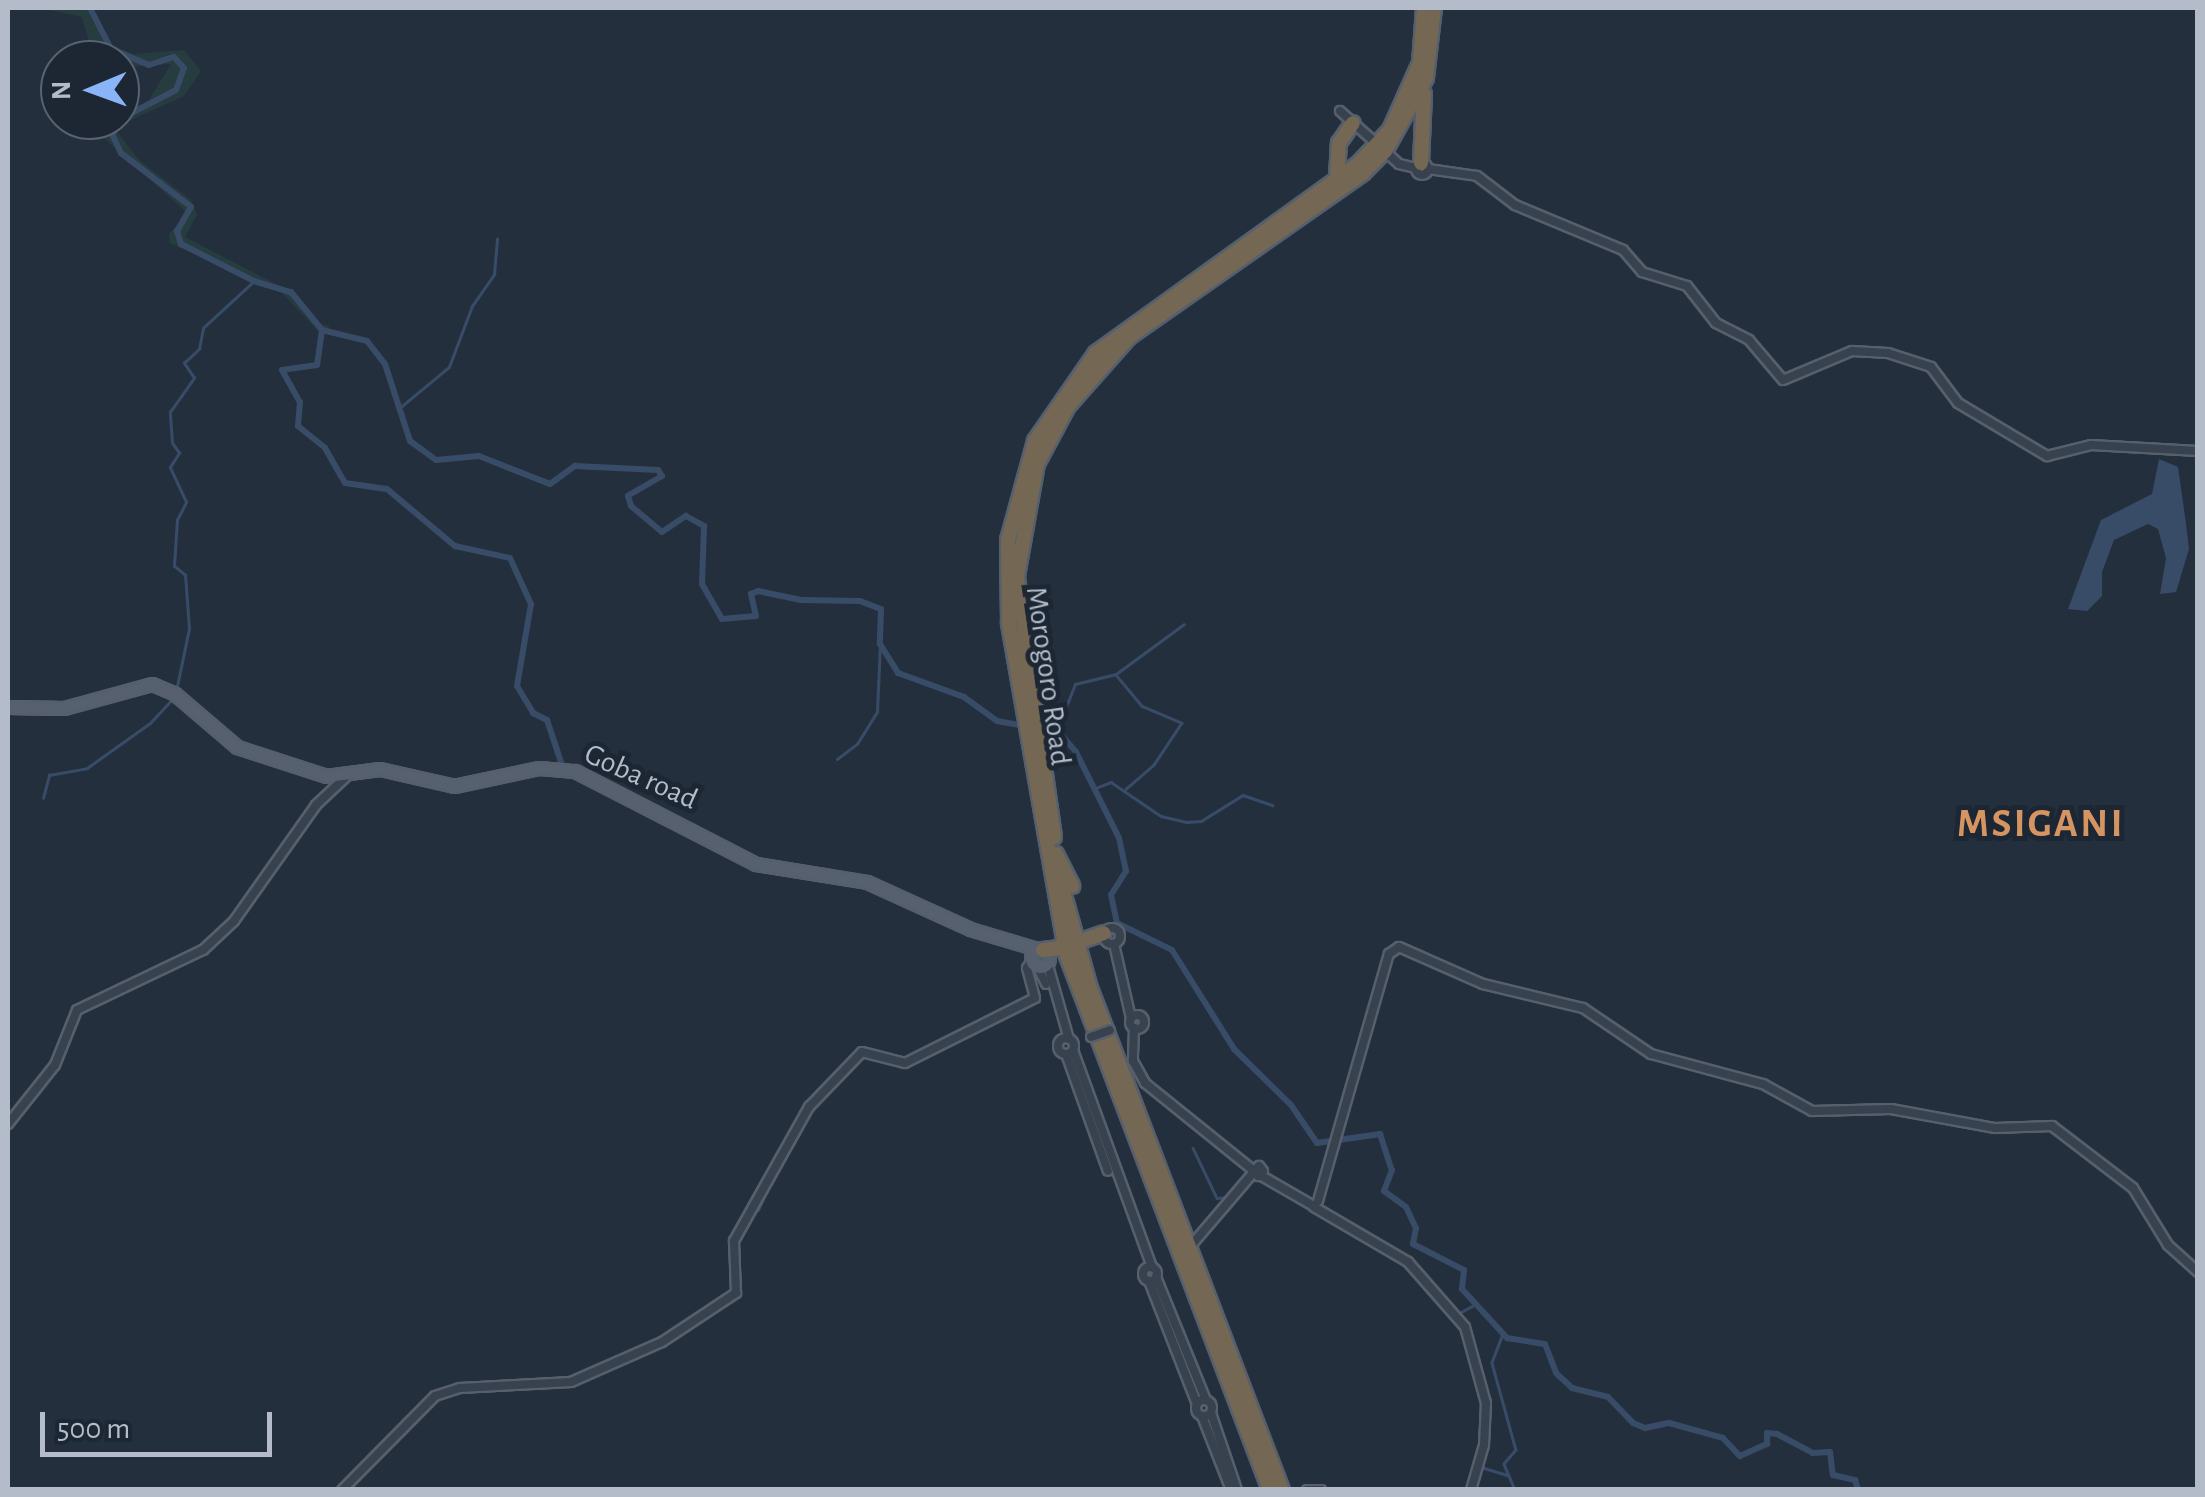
<!DOCTYPE html>
<html>
<head>
<meta charset="utf-8">
<style>
	body { margin:0 }
	#map { position:relative; width:2205px; height:1497px; overflow:hidden; background:#242f3e; font-family:"Alegreya Sans",sans-serif }
	div>[style] { position:absolute }
	.green>* { inset:0; background:#263c3f }
	.water>* { inset:0; background:#394c67 }
	.stream>* { height:2.5px; margin:-1.25px; padding:0 1.25px; transform-origin:1.25px; border-radius:1.25px; background:#394c67 }
	.river>* { height:6px; margin:-3px; padding:0 3px; transform-origin:3px; border-radius:3px; background:#394c67 }
	.roads { filter:drop-shadow(2px 0 #565f6c) drop-shadow(-2px 0 #565f6c) drop-shadow(0 2px #565f6c) drop-shadow(0 -2px #565f6c) }
	.minor>* { height:8px; margin:-4px; padding:0 4px; transform-origin:4px; border-radius:4px; background:#38414e }
	.minor>.ring { margin:-4px; padding:0; box-sizing:content-box; background:none; border:8px solid #38414e; border-radius:50% }
	.major>* { height:11px; margin:-5.5px; padding:0 5.5px; transform-origin:5.5px; border-radius:5.5px; background:#56606e }
	.major>.ring { margin:-5.5px; padding:0; box-sizing:content-box; background:none; border:11px solid #56606e; border-radius:50% }
	.highway>* { height:14px; margin:-7px; padding:0 7px; transform-origin:7px; border-radius:7px; background:#746855 }
	.bridges { filter:drop-shadow(2px 0 #565f6c) drop-shadow(-2px 0 #565f6c) drop-shadow(0 2px #565f6c) drop-shadow(0 -2px #565f6c) }
	.minor-bridge>* { height:8px; margin:-4px; padding:0 4px; transform-origin:4px; border-radius:4px; background:#38414e }
	span { translate:-50% -50%; white-space:nowrap; text-align:center; line-height:1.15; -webkit-text-stroke:10px #1d2633; paint-order:stroke }
	.street-label { font-size:30px; color:#b4bcc9 }
	.district-label { font-size:40px; color:#d59563; font-weight:700; letter-spacing:2.5px }
	.frame { position:absolute; inset:0; border:10px solid #b4bcc9; pointer-events:none }
	.north { position:absolute; left:40px; top:40px; width:100px; height:100px; box-sizing:border-box; background:#1d2633; border:2px solid #59626f; border-radius:50%; rotate:269deg; font-size:28px; font-weight:700; line-height:40px; text-align:center; color:#b4bcc9 }
	.north::after { content:''; display:block; margin:auto; width:35px; height:45px; background:#8ab4f8; clip-path:polygon(50% 0,100% 100%,50% 72%,0 100%) }
	.scale { position:absolute; left:40px; top:1412px; width:232px; height:45px; box-sizing:border-box; border:5px solid #b4bcc9; border-top:0; padding-left:12px; font-size:30px; line-height:35px; white-space:nowrap; color:#b4bcc9; -webkit-text-stroke:8px #1d2633; paint-order:stroke }
</style>
</head>
<body>
<div id="map">
	<div class="green">
		<i style="clip-path:polygon(90px 8px,107px 43px,133px 54px,184px 50px,201px 71px,184px 96px,122px 124px,118px 133px,139px 160px,191px 200px,197px 215px,185px 237px,295px 294px,317px 323px,330px 326px,321px 334px,282px 293px,170px 243px,169px 234px,187px 213px,104px 138px,113px 120px,147px 103px,171px 64px,128px 67px,90px 45px,82px 17px,44px 9px)"></i>
	</div>
	<div class="water">
		<i style="clip-path:polygon(2159px 459px,2178px 467px,2186px 524px,2189px 549px,2176px 592px,2160px 594px,2166px 558px,2158px 529px,2148px 524px,2114px 540px,2102px 572px,2102px 596px,2087px 611px,2068px 609px,2101px 520px,2152px 494px)"></i>
	</div>
	<div class="stream">
		<i style="left:402px;top:406px;width:61px;rotate:-39.7deg"></i>
		<i style="left:449px;top:367px;width:65px;rotate:-69.3deg"></i>
		<i style="left:472px;top:306px;width:39px;rotate:-55deg"></i>
		<i style="left:494px;top:274px;width:35px;rotate:-85deg"></i>
		<i style="left:1117px;top:676px;width:39px;rotate:50deg"></i>
		<i style="left:1142px;top:706px;width:43px;rotate:23deg"></i>
		<i style="left:1182px;top:723px;width:50px;rotate:123.7deg"></i>
		<i style="left:1154px;top:765px;width:37px;rotate:139deg"></i>
		<i style="left:176px;top:691px;width:63px;rotate:-78.2deg"></i>
		<i style="left:189px;top:629px;width:54px;rotate:-94.2deg"></i>
		<i style="left:185px;top:575px;width:14px;rotate:-141deg"></i>
		<i style="left:174px;top:566px;width:46px;rotate:-86.3deg"></i>
		<i style="left:177px;top:520px;width:20px;rotate:-63deg"></i>
		<i style="left:186px;top:502px;width:38px;rotate:-115deg"></i>
		<i style="left:170px;top:467px;width:17px;rotate:-57deg"></i>
		<i style="left:179px;top:453px;width:12px;rotate:-125deg"></i>
		<i style="left:172px;top:443px;width:31px;rotate:-94deg"></i>
		<i style="left:170px;top:412px;width:42px;rotate:-54.8deg"></i>
		<i style="left:194px;top:378px;width:18px;rotate:-124deg"></i>
		<i style="left:184px;top:363px;width:21px;rotate:-43deg"></i>
		<i style="left:199px;top:349px;width:21px;rotate:-79deg"></i>
		<i style="left:203px;top:328px;width:69px;rotate:-42.7deg"></i>
		<i style="left:1057px;top:730px;width:49px;rotate:-68.6deg"></i>
		<i style="left:1075px;top:684px;width:42px;rotate:-13.7deg"></i>
		<i style="left:1116px;top:674px;width:84px;rotate:-36.3deg"></i>
		<i style="left:837px;top:759px;width:25px;rotate:-37deg"></i>
		<i style="left:857px;top:744px;width:38px;rotate:-58deg"></i>
		<i style="left:877px;top:712px;width:68px;rotate:-87.5deg"></i>
		<i style="left:1096px;top:788px;width:16px;rotate:-22deg"></i>
		<i style="left:1111px;top:782px;width:60px;rotate:34.2deg"></i>
		<i style="left:1161px;top:816px;width:26px;rotate:13deg"></i>
		<i style="left:1186px;top:822px;width:15px;rotate:-4deg"></i>
		<i style="left:1201px;top:821px;width:49px;rotate:-31.8deg"></i>
		<i style="left:1243px;top:795px;width:31px;rotate:19deg"></i>
		<i style="left:43px;top:798px;width:24px;rotate:-75deg"></i>
		<i style="left:49px;top:775px;width:39px;rotate:-10deg"></i>
		<i style="left:87px;top:768px;width:77px;rotate:-35.5deg"></i>
		<i style="left:150px;top:723px;width:34px;rotate:-47deg"></i>
		<i style="left:1193px;top:1148px;width:55px;rotate:64.4deg"></i>
		<i style="left:1217px;top:1198px;width:11px;rotate:-5deg"></i>
		<i style="left:758px;top:1210px;width:24px;rotate:-66deg"></i>
		<i style="left:1459px;top:1313px;width:19px;rotate:-28deg"></i>
		<i style="left:1503px;top:1334px;width:31px;rotate:111deg"></i>
		<i style="left:1492px;top:1363px;width:90px;rotate:74.6deg"></i>
		<i style="left:1516px;top:1450px;width:18px;rotate:131deg"></i>
		<i style="left:1504px;top:1464px;width:28px;rotate:67deg"></i>
		<i style="left:1481px;top:1467px;width:27px;rotate:17deg"></i>
	</div>
	<div class="river">
		<i style="left:90px;top:8px;width:46px;rotate:62.9deg"></i>
		<i style="left:111px;top:49px;width:41px;rotate:22.8deg"></i>
		<i style="left:149px;top:65px;width:26px;rotate:-18deg"></i>
		<i style="left:174px;top:57px;width:15px;rotate:48deg"></i>
		<i style="left:184px;top:68px;width:23px;rotate:110deg"></i>
		<i style="left:176px;top:90px;width:59px;rotate:152.6deg"></i>
		<i style="left:124px;top:117px;width:21px;rotate:125deg"></i>
		<i style="left:112px;top:134px;width:21px;rotate:65deg"></i>
		<i style="left:121px;top:153px;width:88px;rotate:37.6deg"></i>
		<i style="left:191px;top:207px;width:28px;rotate:120deg"></i>
		<i style="left:177px;top:231px;width:14px;rotate:73deg"></i>
		<i style="left:181px;top:244px;width:82px;rotate:26.9deg"></i>
		<i style="left:254px;top:281px;width:39px;rotate:17deg"></i>
		<i style="left:291px;top:292px;width:49px;rotate:50.8deg"></i>
		<i style="left:322px;top:330px;width:46px;rotate:13.7deg"></i>
		<i style="left:367px;top:341px;width:29px;rotate:52deg"></i>
		<i style="left:385px;top:364px;width:81px;rotate:72deg"></i>
		<i style="left:410px;top:441px;width:32px;rotate:36deg"></i>
		<i style="left:436px;top:460px;width:43px;rotate:-5.3deg"></i>
		<i style="left:479px;top:456px;width:76px;rotate:21.5deg"></i>
		<i style="left:550px;top:484px;width:31px;rotate:-36deg"></i>
		<i style="left:575px;top:466px;width:83px;rotate:2.8deg"></i>
		<i style="left:658px;top:470px;width:7px;rotate:56deg"></i>
		<i style="left:662px;top:476px;width:39px;rotate:150deg"></i>
		<i style="left:628px;top:496px;width:10px;rotate:73deg"></i>
		<i style="left:631px;top:506px;width:40px;rotate:40deg"></i>
		<i style="left:662px;top:532px;width:29px;rotate:-34deg"></i>
		<i style="left:686px;top:516px;width:21px;rotate:29deg"></i>
		<i style="left:704px;top:526px;width:58px;rotate:92deg"></i>
		<i style="left:702px;top:584px;width:40px;rotate:60.3deg"></i>
		<i style="left:722px;top:619px;width:34px;rotate:-5deg"></i>
		<i style="left:756px;top:616px;width:23px;rotate:-103deg"></i>
		<i style="left:751px;top:594px;width:8px;rotate:-23deg"></i>
		<i style="left:758px;top:591px;width:44px;rotate:11.8deg"></i>
		<i style="left:801px;top:600px;width:59px;rotate:1deg"></i>
		<i style="left:860px;top:601px;width:22px;rotate:21deg"></i>
		<i style="left:881px;top:609px;width:35px;rotate:92deg"></i>
		<i style="left:880px;top:644px;width:34px;rotate:58deg"></i>
		<i style="left:898px;top:673px;width:70px;rotate:20deg"></i>
		<i style="left:964px;top:697px;width:41px;rotate:36deg"></i>
		<i style="left:997px;top:721px;width:22px;rotate:10deg"></i>
		<i style="left:322px;top:330px;width:35px;rotate:98deg"></i>
		<i style="left:317px;top:365px;width:35px;rotate:172deg"></i>
		<i style="left:282px;top:370px;width:37px;rotate:61deg"></i>
		<i style="left:300px;top:402px;width:24px;rotate:95deg"></i>
		<i style="left:298px;top:426px;width:35px;rotate:39deg"></i>
		<i style="left:325px;top:448px;width:40px;rotate:60.3deg"></i>
		<i style="left:345px;top:483px;width:42px;rotate:8.1deg"></i>
		<i style="left:387px;top:489px;width:89px;rotate:40deg"></i>
		<i style="left:455px;top:546px;width:56px;rotate:12.3deg"></i>
		<i style="left:510px;top:558px;width:51px;rotate:65.5deg"></i>
		<i style="left:531px;top:604px;width:83px;rotate:99.7deg"></i>
		<i style="left:517px;top:686px;width:31px;rotate:59deg"></i>
		<i style="left:533px;top:713px;width:16px;rotate:27deg"></i>
		<i style="left:547px;top:720px;width:51px;rotate:71.6deg"></i>
		<i style="left:1044px;top:732px;width:13px;rotate:-9deg"></i>
		<i style="left:1057px;top:730px;width:29px;rotate:49deg"></i>
		<i style="left:1076px;top:752px;width:96px;rotate:63.4deg"></i>
		<i style="left:1119px;top:838px;width:34px;rotate:78deg"></i>
		<i style="left:1126px;top:871px;width:28px;rotate:122deg"></i>
		<i style="left:1111px;top:895px;width:29px;rotate:78deg"></i>
		<i style="left:1117px;top:923px;width:61px;rotate:26.1deg"></i>
		<i style="left:1172px;top:950px;width:117px;rotate:57.9deg"></i>
		<i style="left:1234px;top:1049px;width:80px;rotate:44.5deg"></i>
		<i style="left:1291px;top:1105px;width:46px;rotate:55.6deg"></i>
		<i style="left:1317px;top:1143px;width:64px;rotate:-8.1deg"></i>
		<i style="left:1380px;top:1134px;width:38px;rotate:72deg"></i>
		<i style="left:1392px;top:1170px;width:22px;rotate:111deg"></i>
		<i style="left:1384px;top:1191px;width:27px;rotate:36deg"></i>
		<i style="left:1406px;top:1207px;width:23px;rotate:65deg"></i>
		<i style="left:1416px;top:1228px;width:16px;rotate:101deg"></i>
		<i style="left:1413px;top:1244px;width:57px;rotate:27deg"></i>
		<i style="left:1464px;top:1270px;width:19px;rotate:96deg"></i>
		<i style="left:1462px;top:1289px;width:67px;rotate:47.4deg"></i>
		<i style="left:1507px;top:1338px;width:38px;rotate:9deg"></i>
		<i style="left:1545px;top:1344px;width:31px;rotate:69deg"></i>
		<i style="left:1556px;top:1373px;width:22px;rotate:43deg"></i>
		<i style="left:1572px;top:1388px;width:37px;rotate:14deg"></i>
		<i style="left:1608px;top:1397px;width:36px;rotate:46deg"></i>
		<i style="left:1633px;top:1423px;width:13px;rotate:23deg"></i>
		<i style="left:1645px;top:1428px;width:25px;rotate:-12deg"></i>
		<i style="left:1669px;top:1423px;width:56px;rotate:15.5deg"></i>
		<i style="left:1723px;top:1438px;width:25px;rotate:47deg"></i>
		<i style="left:1740px;top:1456px;width:30px;rotate:-24deg"></i>
		<i style="left:1767px;top:1444px;width:11px;rotate:-90deg"></i>
		<i style="left:1767px;top:1433px;width:10px;rotate:6deg"></i>
		<i style="left:1777px;top:1434px;width:41px;rotate:27.8deg"></i>
		<i style="left:1813px;top:1453px;width:17px;rotate:-3deg"></i>
		<i style="left:1830px;top:1452px;width:23px;rotate:83deg"></i>
		<i style="left:1833px;top:1475px;width:23px;rotate:13deg"></i>
		<i style="left:1855px;top:1480px;width:10px;rotate:73deg"></i>
	</div>
	<div class="roads">
		<div class="minor">
			<i style="left:1340px;top:111px;width:79px;rotate:41.9deg"></i>
			<i style="left:1399px;top:164px;width:17px;rotate:13deg"></i>
			<i class="ring" style="left:1416px;top:163px;width:4px;height:4px"></i>
			<i style="left:1428px;top:169px;width:49px;rotate:8.1deg"></i>
			<i style="left:1477px;top:176px;width:48px;rotate:37.3deg"></i>
			<i style="left:1515px;top:205px;width:117px;rotate:22.6deg"></i>
			<i style="left:1623px;top:250px;width:29px;rotate:49deg"></i>
			<i style="left:1642px;top:272px;width:47px;rotate:17.3deg"></i>
			<i style="left:1687px;top:286px;width:47px;rotate:51.9deg"></i>
			<i style="left:1716px;top:323px;width:37px;rotate:27deg"></i>
			<i style="left:1749px;top:340px;width:52px;rotate:49.6deg"></i>
			<i style="left:1783px;top:380px;width:75px;rotate:-22.8deg"></i>
			<i style="left:1852px;top:351px;width:36px;rotate:3deg"></i>
			<i style="left:1888px;top:353px;width:45px;rotate:18deg"></i>
			<i style="left:1931px;top:367px;width:45px;rotate:53.1deg"></i>
			<i style="left:1958px;top:403px;width:104px;rotate:30.8deg"></i>
			<i style="left:2047px;top:456px;width:45px;rotate:-14deg"></i>
			<i style="left:2091px;top:445px;width:107px;rotate:3.2deg"></i>
			<i class="ring" style="left:1104px;top:928px;width:8px;height:8px"></i>
			<i style="left:1114px;top:944px;width:76px;rotate:77.1deg"></i>
			<i style="left:1047px;top:962px;width:80px;rotate:74.1deg"></i>
			<i style="left:1037px;top:966px;width:20px;rotate:63deg"></i>
			<i class="ring" style="left:1130px;top:1015px;width:6px;height:6px"></i>
			<i style="left:1134px;top:1028px;width:33px;rotate:92deg"></i>
			<i style="left:1133px;top:1061px;width:25px;rotate:61deg"></i>
			<i style="left:1145px;top:1083px;width:140px;rotate:38.9deg"></i>
			<i class="ring" style="left:1058px;top:1038px;width:8px;height:8px"></i>
			<i style="left:1073px;top:1050px;width:231px;rotate:70deg"></i>
			<i style="left:1066px;top:1054px;width:124px;rotate:70.3deg"></i>
			<i style="left:8px;top:1124px;width:75px;rotate:-51.5deg"></i>
			<i style="left:55px;top:1065px;width:59px;rotate:-68.2deg"></i>
			<i style="left:77px;top:1010px;width:140px;rotate:-25.5deg"></i>
			<i style="left:203px;top:950px;width:42px;rotate:-43.1deg"></i>
			<i style="left:234px;top:921px;width:142px;rotate:-54.7deg"></i>
			<i style="left:316px;top:805px;width:44px;rotate:-43.2deg"></i>
			<i style="left:1259px;top:1166px;width:6px;rotate:51deg"></i>
			<i style="left:1263px;top:1171px;width:7px;rotate:135deg"></i>
			<i style="left:1258px;top:1176px;width:6px;rotate:-129deg"></i>
			<i style="left:1254px;top:1171px;width:7px;rotate:-45deg"></i>
			<i style="left:1260px;top:1175px;width:60px;rotate:30deg"></i>
			<i style="left:1318px;top:1201px;width:257px;rotate:-74deg"></i>
			<i style="left:1389px;top:954px;width:12px;rotate:-35deg"></i>
			<i style="left:1399px;top:947px;width:92px;rotate:23.8deg"></i>
			<i style="left:1483px;top:984px;width:103px;rotate:13.5deg"></i>
			<i style="left:1583px;top:1008px;width:82px;rotate:34.1deg"></i>
			<i style="left:1651px;top:1054px;width:116px;rotate:15deg"></i>
			<i style="left:1763px;top:1084px;width:56px;rotate:28.9deg"></i>
			<i style="left:1812px;top:1111px;width:79px;rotate:-1.5deg"></i>
			<i style="left:1891px;top:1109px;width:106px;rotate:10.4deg"></i>
			<i style="left:1995px;top:1128px;width:57px;rotate:-2deg"></i>
			<i style="left:2052px;top:1126px;width:102px;rotate:37.4deg"></i>
			<i style="left:2133px;top:1188px;width:67px;rotate:58.4deg"></i>
			<i style="left:2168px;top:1245px;width:40px;rotate:42deg"></i>
			<i style="left:1314px;top:1207px;width:109px;rotate:30.3deg"></i>
			<i style="left:1408px;top:1262px;width:86px;rotate:48.8deg"></i>
			<i style="left:1465px;top:1327px;width:79px;rotate:74.6deg"></i>
			<i style="left:1486px;top:1403px;width:42px;rotate:92.7deg"></i>
			<i style="left:1484px;top:1445px;width:47px;rotate:106.1deg"></i>
			<i style="left:1189px;top:1248px;width:100px;rotate:-49.5deg"></i>
			<i class="ring" style="left:1143px;top:1267px;width:6px;height:6px"></i>
			<i style="left:1156px;top:1277px;width:133px;rotate:67.9deg"></i>
			<i style="left:1149px;top:1281px;width:132px;rotate:68.7deg"></i>
			<i class="ring" style="left:1196px;top:1400px;width:8px;height:8px"></i>
			<i style="left:1211px;top:1413px;width:81px;rotate:71.3deg"></i>
			<i style="left:1202px;top:1416px;width:79px;rotate:68.6deg"></i>
			<i style="left:342px;top:1490px;width:132px;rotate:-45.3deg"></i>
			<i style="left:435px;top:1396px;width:26px;rotate:-18deg"></i>
			<i style="left:460px;top:1388px;width:111px;rotate:-3.1deg"></i>
			<i style="left:571px;top:1382px;width:99px;rotate:-23.7deg"></i>
			<i style="left:662px;top:1342px;width:89px;rotate:-33.5deg"></i>
			<i style="left:736px;top:1293px;width:52px;rotate:-92.2deg"></i>
			<i style="left:734px;top:1241px;width:154px;rotate:-60.8deg"></i>
			<i style="left:809px;top:1107px;width:76px;rotate:-46.1deg"></i>
			<i style="left:862px;top:1052px;width:44px;rotate:14.3deg"></i>
			<i style="left:905px;top:1063px;width:145px;rotate:-26.6deg"></i>
			<i style="left:1035px;top:998px;width:31px;rotate:-105deg"></i>
			<i style="left:1027px;top:968px;width:9px;rotate:-58deg"></i>
			<i style="left:1307px;top:1490px;width:14px"></i>
		</div>
		<div class="major">
			<i style="left:8px;top:707px;width:56px;rotate:1deg"></i>
			<i style="left:64px;top:708px;width:91px;rotate:-15.3deg"></i>
			<i style="left:152px;top:684px;width:25px;rotate:23deg"></i>
			<i style="left:175px;top:694px;width:82px;rotate:40.5deg"></i>
			<i style="left:237px;top:747px;width:94px;rotate:18deg"></i>
			<i style="left:326px;top:776px;width:54px;rotate:-7.4deg"></i>
			<i style="left:380px;top:769px;width:76px;rotate:12.9deg"></i>
			<i style="left:454px;top:786px;width:87px;rotate:-12deg"></i>
			<i style="left:539px;top:768px;width:36px;rotate:5deg"></i>
			<i style="left:575px;top:771px;width:203px;rotate:27.2deg"></i>
			<i style="left:756px;top:864px;width:112px;rotate:9.2deg"></i>
			<i style="left:867px;top:882px;width:113px;rotate:24.5deg"></i>
			<i style="left:970px;top:929px;width:70px;rotate:16.6deg"></i>
			<i class="ring" style="left:1031px;top:949px;width:7px;height:7px"></i>
		</div>
		<div class="highway">
			<i style="left:1421px;top:163px;width:69px;rotate:-87.5deg"></i>
			<i style="left:1337px;top:178px;width:35px;rotate:-87deg"></i>
			<i style="left:1339px;top:143px;width:24px;rotate:-55deg"></i>
			<i style="left:1054px;top:837px;width:264px;rotate:-98.1deg"></i>
			<i style="left:1017px;top:576px;width:114px;rotate:-79.9deg"></i>
			<i style="left:1037px;top:464px;width:66px;rotate:-61.9deg"></i>
			<i style="left:1068px;top:406px;width:92px;rotate:-48.5deg"></i>
			<i style="left:1129px;top:337px;width:286px;rotate:-35deg"></i>
			<i style="left:1363px;top:173px;width:31px;rotate:-45deg"></i>
			<i style="left:1385px;top:151px;width:84px;rotate:-60.7deg"></i>
			<i style="left:1426px;top:78px;width:70px;rotate:-83.5deg"></i>
			<i style="left:1056px;top:854px;width:36px;rotate:63deg"></i>
			<i style="left:1062px;top:888px;width:104px;rotate:74.4deg"></i>
			<i style="left:1090px;top:988px;width:537px;rotate:69.07deg"></i>
			<i style="left:1074px;top:937px;width:8px;rotate:30deg"></i>
			<i style="left:1081px;top:941px;width:24px;rotate:-19deg"></i>
			<i style="left:1043px;top:950px;width:17px;rotate:-7deg"></i>
			<i style="left:1060px;top:948px;width:8px;rotate:-60deg"></i>
			<i style="left:1270px;top:1490px;width:571px;rotate:-110.81deg"></i>
			<i style="left:1067px;top:956px;width:339px;rotate:-99.9deg"></i>
			<i style="left:1009px;top:622px;width:82px;rotate:-90.7deg"></i>
			<i style="left:1008px;top:540px;width:103px;rotate:-74.7deg"></i>
			<i style="left:1035px;top:441px;width:107px;rotate:-55.3deg"></i>
			<i style="left:1096px;top:353px;width:324px;rotate:-35.8deg"></i>
			<i style="left:1359px;top:163px;width:45px;rotate:-46.8deg"></i>
			<i style="left:1390px;top:130px;width:73px;rotate:-65.9deg"></i>
			<i style="left:1420px;top:63px;width:55px;rotate:-85.8deg"></i>
		</div>
	</div>
	<div class="bridges">
		<div class="minor-bridge">
			<i style="left:1091px;top:1037px;width:20px;rotate:-20deg"></i>
		</div>
	</div>
	<div class="street-label">
		<span style="left:1048px;top:676px;rotate:82deg">Morogoro Road</span>
		<span style="left:641px;top:777px;rotate:24deg">Goba road</span>
	</div>
	<div class="district-label">
		<span style="left:2041px;top:824px">MSIGANI</span>
	</div>
	<div class="frame"></div>
	<div class="north">N</div>
	<div class="scale">500 m</div>
</div>
</body>
</html>
